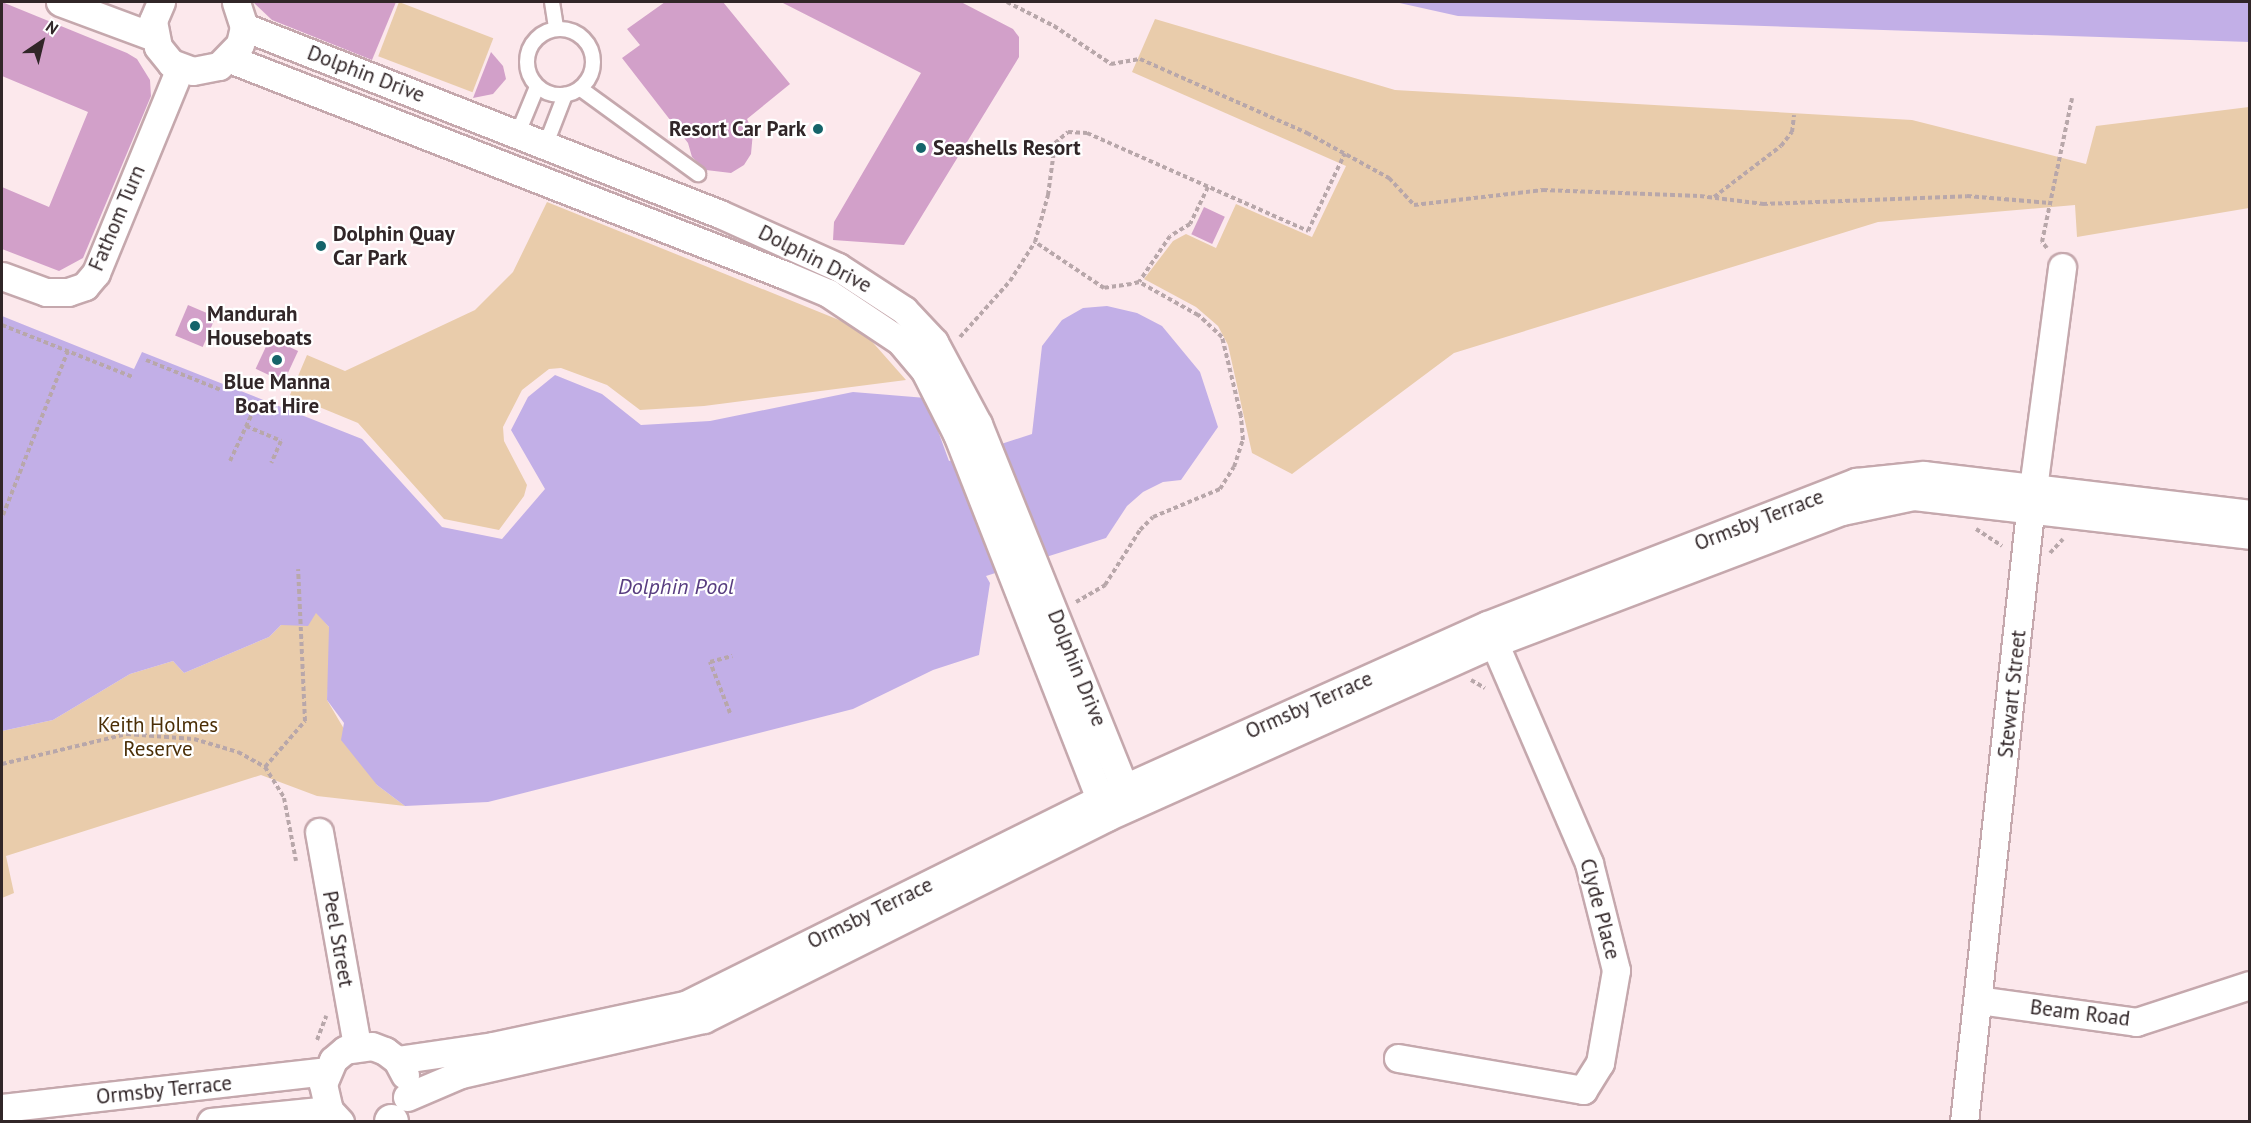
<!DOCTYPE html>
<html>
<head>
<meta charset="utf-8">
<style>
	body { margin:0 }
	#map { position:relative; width:2251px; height:1123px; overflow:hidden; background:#fce8ec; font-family:"PT Sans",sans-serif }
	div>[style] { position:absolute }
	.green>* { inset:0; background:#e9ccab; transform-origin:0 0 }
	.water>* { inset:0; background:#c2afe7 }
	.building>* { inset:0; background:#d2a0c9; transform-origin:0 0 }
	.path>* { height:4px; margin-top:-2px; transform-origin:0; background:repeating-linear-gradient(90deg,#b8a7aa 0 4.5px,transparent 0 7.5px) }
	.roads { filter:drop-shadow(2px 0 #c5a8ad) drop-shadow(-2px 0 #c5a8ad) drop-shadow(0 2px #c5a8ad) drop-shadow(0 -2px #c5a8ad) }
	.service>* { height:14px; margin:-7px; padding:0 7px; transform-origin:7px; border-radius:7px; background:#fff }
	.service>.ring { margin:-7px; padding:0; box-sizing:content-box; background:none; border:14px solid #fff; border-radius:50% }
	.minor>* { height:27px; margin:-13.5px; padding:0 13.5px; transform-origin:13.5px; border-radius:13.5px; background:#fff }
	.tertiary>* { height:33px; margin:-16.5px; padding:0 16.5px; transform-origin:16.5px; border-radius:16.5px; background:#fff }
	.dots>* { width:16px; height:16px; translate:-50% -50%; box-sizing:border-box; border:3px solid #fff; border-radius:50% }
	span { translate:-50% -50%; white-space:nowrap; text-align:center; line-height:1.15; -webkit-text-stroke:4.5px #fff; paint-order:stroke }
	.street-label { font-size:21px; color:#312628 }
	.poi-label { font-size:21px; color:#312628; font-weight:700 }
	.right { translate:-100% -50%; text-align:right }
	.left { translate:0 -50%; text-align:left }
	.park-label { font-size:21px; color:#4b2f07 }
	.water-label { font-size:22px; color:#583d80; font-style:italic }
	.frame { position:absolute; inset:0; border:3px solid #312628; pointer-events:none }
	.north { position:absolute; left:12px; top:12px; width:60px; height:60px; -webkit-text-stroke:4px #fff; paint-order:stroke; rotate:35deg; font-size:16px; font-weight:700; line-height:24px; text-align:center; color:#312628 }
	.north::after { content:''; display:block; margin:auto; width:21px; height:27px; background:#312628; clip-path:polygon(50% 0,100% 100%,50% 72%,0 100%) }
</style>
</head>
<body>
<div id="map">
	<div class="green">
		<i style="left:399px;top:2px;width:101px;height:58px;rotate:21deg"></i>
		<i style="clip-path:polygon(1155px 19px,1395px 90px,1912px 120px,2086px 164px,2096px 126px,2249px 107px,2249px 208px,2077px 237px,2075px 205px,1878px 222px,1454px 353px,1292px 474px,1252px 453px,1228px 345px,1218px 326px,1196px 307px,1144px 279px,1173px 241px,1186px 234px,1216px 248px,1236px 204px,1312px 237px,1346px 166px,1132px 72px)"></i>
		<i style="clip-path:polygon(547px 202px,844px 322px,868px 337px,906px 380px,704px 406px,640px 410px,607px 385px,561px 368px,549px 369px,522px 390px,503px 427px,504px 441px,527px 485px,524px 496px,499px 530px,444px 519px,358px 423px,290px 395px,307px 355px,345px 371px,475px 310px,513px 272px)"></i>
		<i style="clip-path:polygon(316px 612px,329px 627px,332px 640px,327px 700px,377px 785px,405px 806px,317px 796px,261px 775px,6px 856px,14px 893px,2px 898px,2px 731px,53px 720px,130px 674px,173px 661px,184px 673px,269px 637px,281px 625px,307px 625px)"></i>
	</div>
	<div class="water">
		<i style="clip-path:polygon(1395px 2px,2249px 2px,2250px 42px,1458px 16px)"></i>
		<i style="clip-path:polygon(1107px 306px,1137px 313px,1162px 326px,1200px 372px,1218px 427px,1181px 480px,1163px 482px,1143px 492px,1127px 506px,1106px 538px,986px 576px,990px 583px,979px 655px,933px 670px,853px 709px,488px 802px,405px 806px,377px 785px,341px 740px,344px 723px,327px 700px,329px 627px,316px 613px,308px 626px,281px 625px,269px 637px,184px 673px,173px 661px,130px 674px,53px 720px,2px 731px,2px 316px,134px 369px,142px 352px,362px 439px,442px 527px,502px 539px,545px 489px,511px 430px,528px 397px,555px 375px,602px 394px,641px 425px,710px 421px,853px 392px,926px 398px,949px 461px,1032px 434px,1042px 346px,1062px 320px,1083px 308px)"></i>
	</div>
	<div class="building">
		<i style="clip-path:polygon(2px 2px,127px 53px,137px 59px,150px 80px,151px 96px,83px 258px,59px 271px,2px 249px,2px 187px,49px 207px,88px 112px,2px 76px)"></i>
		<i style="clip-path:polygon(253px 2px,396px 2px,372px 60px,272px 20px)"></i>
		<i style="clip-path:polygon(665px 2px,723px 2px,790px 84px,747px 119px,753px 132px,751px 154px,744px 165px,731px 173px,706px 170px,692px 157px,688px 143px,622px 58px,640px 45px,627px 29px)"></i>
		<i style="clip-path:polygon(781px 2px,961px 2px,1013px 29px,1019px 37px,1019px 57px,904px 245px,833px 240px,834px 222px,921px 73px)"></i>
		<i style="clip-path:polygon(491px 52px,503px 66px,506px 79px,493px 94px,473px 98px)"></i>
		<i style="left:1204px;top:207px;width:23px;height:30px;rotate:25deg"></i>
		<i style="left:188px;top:305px;width:30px;height:33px;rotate:23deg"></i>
		<i style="left:270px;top:338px;width:31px;height:34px;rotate:25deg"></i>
	</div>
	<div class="path">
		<i style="left:1007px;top:2px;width:53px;rotate:27.1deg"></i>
		<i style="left:1054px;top:26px;width:69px;rotate:33.7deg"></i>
		<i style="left:1111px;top:64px;width:29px;rotate:-10deg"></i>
		<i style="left:1140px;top:59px;width:183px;rotate:23.9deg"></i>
		<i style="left:1307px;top:133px;width:94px;rotate:28.8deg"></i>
		<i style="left:1389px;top:178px;width:37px;rotate:47deg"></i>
		<i style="left:1414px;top:205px;width:130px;rotate:-6.6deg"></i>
		<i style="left:1543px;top:190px;width:157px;rotate:2.2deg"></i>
		<i style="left:1700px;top:196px;width:64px;rotate:7.2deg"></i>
		<i style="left:1763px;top:204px;width:204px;rotate:-2.2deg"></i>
		<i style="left:1967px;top:196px;width:83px;rotate:4.8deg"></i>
		<i style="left:1208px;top:187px;width:41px;rotate:115.9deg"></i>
		<i style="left:1190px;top:224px;width:23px;rotate:149deg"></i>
		<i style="left:1170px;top:236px;width:55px;rotate:124deg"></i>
		<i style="left:1139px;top:282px;width:8px;rotate:166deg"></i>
		<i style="left:1131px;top:284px;width:27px;rotate:172deg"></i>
		<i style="left:1104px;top:288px;width:83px;rotate:-146.3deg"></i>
		<i style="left:1035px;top:242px;width:49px;rotate:-74.5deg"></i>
		<i style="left:1048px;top:195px;width:52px;rotate:-82.3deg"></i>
		<i style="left:1055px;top:143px;width:17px;rotate:-40deg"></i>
		<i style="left:1068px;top:132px;width:19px;rotate:3deg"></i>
		<i style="left:1087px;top:133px;width:242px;rotate:23.9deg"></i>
		<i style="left:1308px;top:231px;width:86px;rotate:-64.6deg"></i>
		<i style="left:1714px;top:197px;width:84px;rotate:-37.3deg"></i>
		<i style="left:1781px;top:146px;width:18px;rotate:-52deg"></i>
		<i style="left:1792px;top:132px;width:17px;rotate:-83deg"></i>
		<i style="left:2047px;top:248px;width:8px;rotate:-130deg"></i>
		<i style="left:2042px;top:242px;width:147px;rotate:-78.2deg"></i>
		<i style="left:2px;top:325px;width:141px;rotate:21.7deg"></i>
		<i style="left:960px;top:337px;width:75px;rotate:-48.2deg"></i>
		<i style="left:1010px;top:281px;width:46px;rotate:-57.3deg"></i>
		<i style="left:146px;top:360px;width:81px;rotate:21.8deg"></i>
		<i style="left:246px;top:426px;width:38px;rotate:23deg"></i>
		<i style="left:281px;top:441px;width:24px;rotate:114deg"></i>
		<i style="left:230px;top:461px;width:62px;rotate:-65.1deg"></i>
		<i style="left:3px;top:515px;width:176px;rotate:-68.4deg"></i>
		<i style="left:1976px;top:529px;width:31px;rotate:33deg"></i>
		<i style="left:2050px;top:553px;width:19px;rotate:-47deg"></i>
		<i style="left:1076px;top:602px;width:34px;rotate:-30deg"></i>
		<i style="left:1105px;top:585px;width:65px;rotate:-57.5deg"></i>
		<i style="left:1140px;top:530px;width:18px;rotate:-45deg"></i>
		<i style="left:1153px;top:517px;width:73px;rotate:-22.7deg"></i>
		<i style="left:1220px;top:489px;width:26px;rotate:-58deg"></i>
		<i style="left:1234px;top:467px;width:28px;rotate:-72deg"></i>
		<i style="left:1243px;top:440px;width:24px;rotate:-95deg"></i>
		<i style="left:1241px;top:416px;width:81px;rotate:-103.5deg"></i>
		<i style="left:1222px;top:337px;width:33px;rotate:-137deg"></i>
		<i style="left:1198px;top:315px;width:68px;rotate:-150.8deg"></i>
		<i style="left:1471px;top:680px;width:16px;rotate:30deg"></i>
		<i style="left:730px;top:713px;width:55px;rotate:-111.4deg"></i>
		<i style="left:710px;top:662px;width:23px;rotate:-15deg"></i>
		<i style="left:2px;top:764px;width:129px;rotate:-13.5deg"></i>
		<i style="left:127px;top:734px;width:67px;rotate:4.3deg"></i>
		<i style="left:194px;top:739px;width:46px;rotate:16.5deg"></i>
		<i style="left:238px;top:752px;width:31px;rotate:29deg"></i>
		<i style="left:265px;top:767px;width:36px;rotate:58deg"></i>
		<i style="left:284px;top:798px;width:64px;rotate:79.2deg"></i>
		<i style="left:265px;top:767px;width:61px;rotate:-49deg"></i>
		<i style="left:305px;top:721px;width:152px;rotate:-92.6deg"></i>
		<i style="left:317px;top:1040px;width:26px;rotate:-69deg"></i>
	</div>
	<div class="roads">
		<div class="service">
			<i style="left:552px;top:2px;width:26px;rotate:81deg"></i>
			<i class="ring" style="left:527px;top:29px;width:52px;height:52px"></i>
			<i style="left:581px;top:89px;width:145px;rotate:36deg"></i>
			<i style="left:518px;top:133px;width:50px;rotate:-67.6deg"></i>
			<i style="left:546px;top:144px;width:53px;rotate:-68.8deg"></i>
		</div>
		<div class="minor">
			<i style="left:60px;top:2px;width:100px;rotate:20.4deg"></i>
			<i style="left:161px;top:2px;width:21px;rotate:113deg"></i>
			<i style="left:153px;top:21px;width:26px;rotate:79deg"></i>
			<i style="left:158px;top:47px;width:21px;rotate:51deg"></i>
			<i style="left:171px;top:63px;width:23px;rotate:20deg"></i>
			<i style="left:193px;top:71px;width:26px;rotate:-11deg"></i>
			<i style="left:219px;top:66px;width:30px;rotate:-46deg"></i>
			<i style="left:240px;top:44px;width:17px;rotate:-77deg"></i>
			<i style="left:244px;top:27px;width:26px;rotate:-108deg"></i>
			<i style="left:244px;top:27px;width:511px;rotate:21.45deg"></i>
			<i style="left:720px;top:214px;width:129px;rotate:24.2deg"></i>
			<i style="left:838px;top:267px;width:79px;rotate:33.1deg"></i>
			<i style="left:904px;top:310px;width:44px;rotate:46.8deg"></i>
			<i style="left:934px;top:342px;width:93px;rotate:61.8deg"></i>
			<i style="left:978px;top:424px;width:411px;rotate:68.1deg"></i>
			<i style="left:230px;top:59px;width:596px;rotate:21.27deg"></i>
			<i style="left:785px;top:275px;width:47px;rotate:22.7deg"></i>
			<i style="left:828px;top:293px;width:87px;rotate:33.7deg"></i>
			<i style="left:900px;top:341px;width:39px;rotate:50deg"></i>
			<i style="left:925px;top:371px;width:71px;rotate:63.1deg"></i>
			<i style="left:957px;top:434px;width:408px;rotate:68.6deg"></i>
			<i style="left:2px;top:276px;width:47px;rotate:20deg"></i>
			<i style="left:46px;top:292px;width:22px"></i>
			<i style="left:68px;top:292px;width:18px;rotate:-19deg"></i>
			<i style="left:85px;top:286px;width:17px;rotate:-50deg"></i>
			<i style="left:96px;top:273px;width:222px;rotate:-67.7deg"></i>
			<i style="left:319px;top:832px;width:217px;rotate:79.9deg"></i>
			<i style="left:1978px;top:1000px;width:160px;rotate:7.9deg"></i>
			<i style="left:2136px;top:1022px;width:120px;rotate:-18deg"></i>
			<i style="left:1398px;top:1058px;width:188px;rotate:9.8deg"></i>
			<i style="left:1583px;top:1090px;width:32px;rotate:-58deg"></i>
			<i style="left:1600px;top:1063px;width:94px;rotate:-80.2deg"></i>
			<i style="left:1616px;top:970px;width:110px;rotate:-104.2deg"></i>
			<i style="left:1589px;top:863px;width:258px;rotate:-113.3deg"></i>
			<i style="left:397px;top:1060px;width:97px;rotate:-8.3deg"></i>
			<i style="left:493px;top:1046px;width:196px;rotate:-12.1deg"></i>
			<i style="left:685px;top:1005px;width:463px;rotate:-26.4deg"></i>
			<i style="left:1100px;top:799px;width:424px;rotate:-24.2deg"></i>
			<i style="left:1487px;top:625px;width:396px;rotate:-21.2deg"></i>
			<i style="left:1856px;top:482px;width:68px;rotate:-5.9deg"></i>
			<i style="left:1924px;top:475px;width:328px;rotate:6.8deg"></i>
			<i style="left:407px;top:1097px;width:59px;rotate:-23.1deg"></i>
			<i style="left:461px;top:1074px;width:249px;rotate:-12.8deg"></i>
			<i style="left:704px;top:1019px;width:451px;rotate:-26.6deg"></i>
			<i style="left:1107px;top:817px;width:424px;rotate:-24.2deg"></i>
			<i style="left:1494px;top:643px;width:372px;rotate:-20.8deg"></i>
			<i style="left:1842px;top:511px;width:74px;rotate:-11.8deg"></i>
			<i style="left:1914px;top:496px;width:338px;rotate:6.6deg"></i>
			<i style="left:2px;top:1108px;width:326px;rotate:-6.5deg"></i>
			<i style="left:211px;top:1122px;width:119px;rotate:-5.8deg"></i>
			<i style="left:340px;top:1122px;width:16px;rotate:-133deg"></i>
			<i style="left:329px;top:1110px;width:27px;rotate:-103deg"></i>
			<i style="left:323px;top:1084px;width:26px;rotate:-67deg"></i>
			<i style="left:333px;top:1060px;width:16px;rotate:-40deg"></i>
			<i style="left:345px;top:1050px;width:27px;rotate:-8deg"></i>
			<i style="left:372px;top:1046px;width:14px;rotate:21deg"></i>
			<i style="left:385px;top:1051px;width:15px;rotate:37deg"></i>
			<i style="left:397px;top:1060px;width:17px;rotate:62deg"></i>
			<i style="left:1964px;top:1122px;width:615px;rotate:-83.83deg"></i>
			<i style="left:2030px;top:511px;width:246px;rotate:-82.5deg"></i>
		</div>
		<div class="tertiary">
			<i style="left:391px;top:1122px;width:1px;rotate:-90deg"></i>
		</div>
	</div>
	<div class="dots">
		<i style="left:818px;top:129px;background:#15646a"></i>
		<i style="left:921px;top:148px;background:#15646a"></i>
		<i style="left:321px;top:246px;background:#15646a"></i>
		<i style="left:195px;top:326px;background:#15646a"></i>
		<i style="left:277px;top:360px;background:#15646a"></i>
	</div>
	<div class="street-label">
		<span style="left:366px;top:74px;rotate:21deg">Dolphin Drive</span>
		<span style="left:117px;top:218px;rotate:-67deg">Fathom Turn</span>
		<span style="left:815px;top:259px;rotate:27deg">Dolphin Drive</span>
		<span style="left:1759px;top:520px;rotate:-21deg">Ormsby Terrace</span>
		<span style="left:1077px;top:668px;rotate:68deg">Dolphin Drive</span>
		<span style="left:2012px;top:694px;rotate:-84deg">Stewart Street</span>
		<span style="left:1309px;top:705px;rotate:-24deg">Ormsby Terrace</span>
		<span style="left:1600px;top:909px;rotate:75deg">Clyde Place</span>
		<span style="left:870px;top:913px;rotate:-26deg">Ormsby Terrace</span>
		<span style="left:338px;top:939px;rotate:80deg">Peel Street</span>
		<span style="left:2080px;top:1013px;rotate:7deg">Beam Road</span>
		<span style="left:164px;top:1090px;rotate:-6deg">Ormsby Terrace</span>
	</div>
	<div class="poi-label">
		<span class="right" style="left:806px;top:129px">Resort Car Park</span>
		<span class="left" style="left:933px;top:148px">Seashells Resort</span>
		<span class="left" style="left:333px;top:246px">Dolphin Quay<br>Car Park</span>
		<span class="left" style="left:207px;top:326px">Mandurah<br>Houseboats</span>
		<span style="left:277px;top:394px">Blue Manna<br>Boat Hire</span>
	</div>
	<div class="park-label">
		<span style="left:158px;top:737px">Keith Holmes<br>Reserve</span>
	</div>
	<div class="water-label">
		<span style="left:676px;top:587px">Dolphin Pool</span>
	</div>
	<div class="frame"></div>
	<div class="north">N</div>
</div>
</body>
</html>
